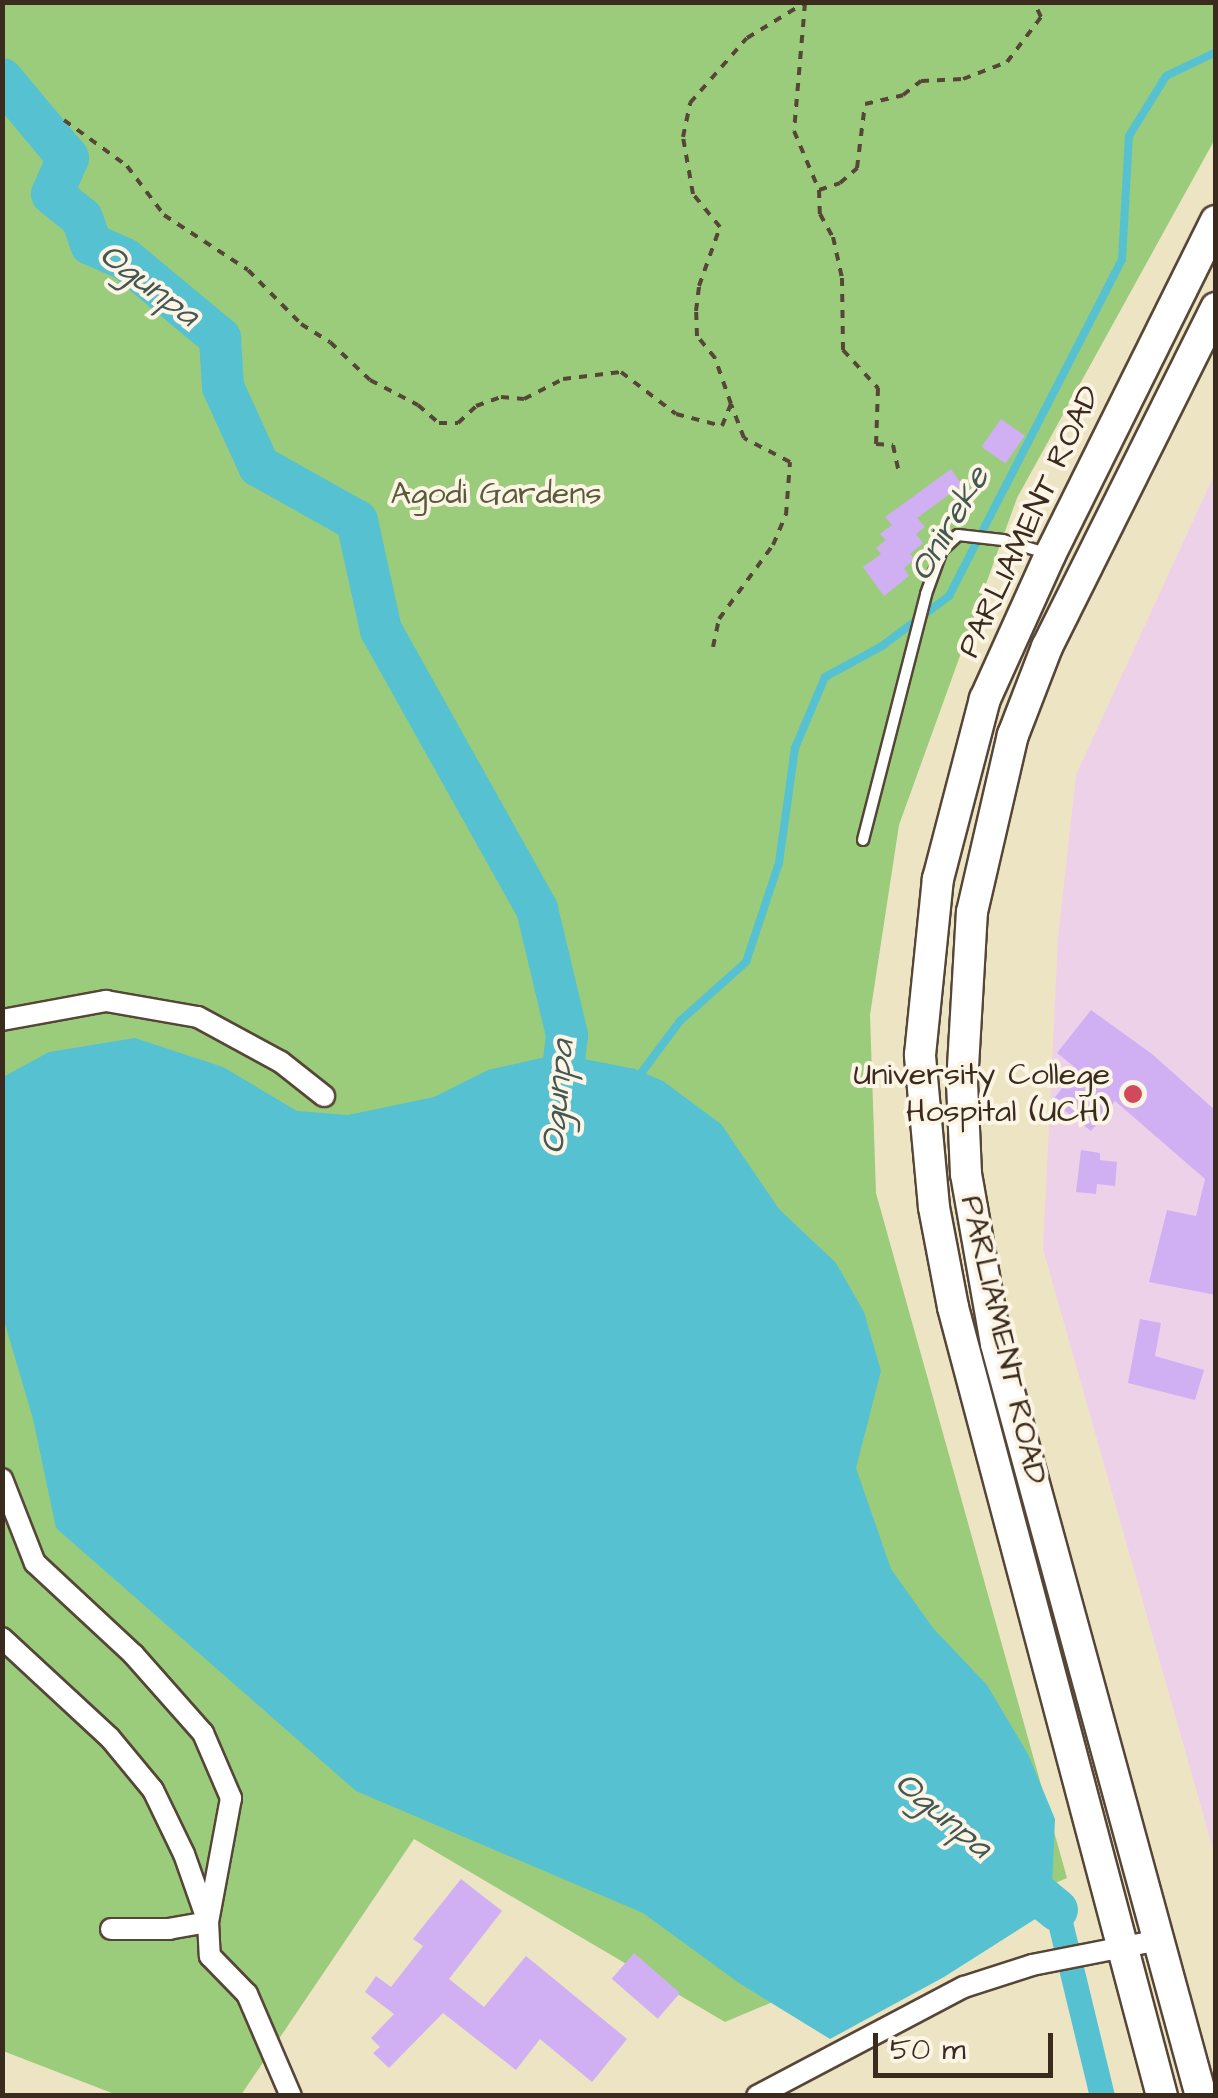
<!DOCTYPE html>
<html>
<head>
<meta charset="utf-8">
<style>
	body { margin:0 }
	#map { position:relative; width:1218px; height:2098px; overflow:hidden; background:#ede4c4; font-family:"Architects Daughter",sans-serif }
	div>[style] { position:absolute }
	.built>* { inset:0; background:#edd1e9 }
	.green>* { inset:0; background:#9bcc7b }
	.water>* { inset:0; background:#56c1d0 }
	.stream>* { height:8px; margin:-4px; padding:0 4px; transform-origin:4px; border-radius:4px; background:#56c1d0 }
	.canal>* { height:25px; margin:-12.5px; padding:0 12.5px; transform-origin:12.5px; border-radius:12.5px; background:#56c1d0 }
	.river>* { height:42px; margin:-21px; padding:0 21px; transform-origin:21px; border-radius:21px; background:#56c1d0 }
	.building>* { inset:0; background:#d0b0f2; transform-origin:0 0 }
	.path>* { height:4px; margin-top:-2px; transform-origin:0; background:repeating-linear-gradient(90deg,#564637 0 8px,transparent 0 16px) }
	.roads { filter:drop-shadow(2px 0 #564637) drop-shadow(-2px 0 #564637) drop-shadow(0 2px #564637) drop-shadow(0 -2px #564637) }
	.lane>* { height:10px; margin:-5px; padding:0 5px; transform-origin:5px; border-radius:5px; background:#fff }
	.street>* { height:20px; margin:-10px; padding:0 10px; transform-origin:10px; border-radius:10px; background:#fff }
	.secondary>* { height:30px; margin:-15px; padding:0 15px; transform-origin:15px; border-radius:15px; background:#fff }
	.dots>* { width:28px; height:28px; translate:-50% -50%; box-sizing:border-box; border:5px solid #fcf5e5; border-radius:50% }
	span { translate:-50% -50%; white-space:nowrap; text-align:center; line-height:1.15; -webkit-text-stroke:8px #fcf5e5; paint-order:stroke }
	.park-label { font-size:32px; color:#585b3a }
	.street-label { font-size:32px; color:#3b2a1e }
	.poi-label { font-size:32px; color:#3b2a1e }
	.right { translate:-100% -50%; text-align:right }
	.water-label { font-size:35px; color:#435753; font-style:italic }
	.frame { position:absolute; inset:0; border:5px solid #3b2a1e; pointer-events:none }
	.scale { position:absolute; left:873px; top:2033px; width:180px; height:45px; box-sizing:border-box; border:5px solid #3b2a1e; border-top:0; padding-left:12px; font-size:30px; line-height:35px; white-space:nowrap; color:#3b2a1e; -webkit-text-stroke:8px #fcf5e5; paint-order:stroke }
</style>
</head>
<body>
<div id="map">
	<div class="built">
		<i style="clip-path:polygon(1215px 473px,1215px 1856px,1043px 1249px,1058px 938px,1076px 775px)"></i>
	</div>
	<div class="green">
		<i style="clip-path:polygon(2px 3px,1215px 3px,1215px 139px,1017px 498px,899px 825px,870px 1015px,876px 1193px,1067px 1878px,725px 2022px,414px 1839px,241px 2095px,117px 2095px,3px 2051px)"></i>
	</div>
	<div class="water">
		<i style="clip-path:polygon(135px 1038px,223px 1067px,297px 1111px,348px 1115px,434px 1097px,488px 1070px,559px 1054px,635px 1069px,663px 1081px,721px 1124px,779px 1209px,836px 1263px,864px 1312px,881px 1371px,856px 1468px,891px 1569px,933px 1628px,987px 1685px,1028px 1754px,1055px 1819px,1051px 1909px,944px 1977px,830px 2039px,739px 1983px,643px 1913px,356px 1791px,56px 1528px,33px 1419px,3px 1317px,3px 1077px,49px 1052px)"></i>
	</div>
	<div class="stream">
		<i style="left:636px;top:1080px;width:74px;rotate:-53.3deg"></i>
		<i style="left:680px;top:1021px;width:89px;rotate:-41.8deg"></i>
		<i style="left:746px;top:962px;width:104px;rotate:-71.6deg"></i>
		<i style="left:779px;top:863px;width:116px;rotate:-82.1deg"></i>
		<i style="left:795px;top:748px;width:77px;rotate:-67.1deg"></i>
		<i style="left:825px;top:677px;width:65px;rotate:-28.5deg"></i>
		<i style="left:882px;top:646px;width:84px;rotate:-36.7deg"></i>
		<i style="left:949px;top:596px;width:378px;rotate:-62.8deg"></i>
		<i style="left:1122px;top:260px;width:124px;rotate:-86.8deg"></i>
		<i style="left:1129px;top:136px;width:70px;rotate:-58.3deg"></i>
		<i style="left:1166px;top:76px;width:55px;rotate:-25.6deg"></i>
	</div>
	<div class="canal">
		<i style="left:1057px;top:1910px;width:191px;rotate:76.4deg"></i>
	</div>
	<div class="river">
		<i style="left:2px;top:79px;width:103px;rotate:50.1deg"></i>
		<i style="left:68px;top:158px;width:39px;rotate:114deg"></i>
		<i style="left:52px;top:194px;width:38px;rotate:39deg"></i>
		<i style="left:82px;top:218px;width:28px;rotate:71deg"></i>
		<i style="left:91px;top:244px;width:37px;rotate:24deg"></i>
		<i style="left:125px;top:259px;width:124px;rotate:39.7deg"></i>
		<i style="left:220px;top:338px;width:49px;rotate:86.5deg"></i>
		<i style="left:223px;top:387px;width:87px;rotate:65.5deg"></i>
		<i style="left:259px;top:466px;width:112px;rotate:29.3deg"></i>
		<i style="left:357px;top:521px;width:112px;rotate:77.6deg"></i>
		<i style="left:381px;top:630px;width:320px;rotate:60.8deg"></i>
		<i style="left:537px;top:909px;width:130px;rotate:76.6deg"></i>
		<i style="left:567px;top:1035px;width:78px;rotate:96.7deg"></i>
		<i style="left:1006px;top:1868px;width:66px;rotate:39.5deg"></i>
	</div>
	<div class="building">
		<i style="left:1001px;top:419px;width:29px;height:34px;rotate:35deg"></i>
		<i style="clip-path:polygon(951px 469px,962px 485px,917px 518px,925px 527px,916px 534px,923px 543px,910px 554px,915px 559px,904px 568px,909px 576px,884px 596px,863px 567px,881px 554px,876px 548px,886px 540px,880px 534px,892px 525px,885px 517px)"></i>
		<i style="clip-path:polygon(1091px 1010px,1152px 1054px,1216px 1111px,1216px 1295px,1149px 1282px,1167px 1210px,1196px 1216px,1205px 1179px,1115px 1101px,1091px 1131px,1052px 1101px,1077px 1069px,1057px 1053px)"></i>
		<i style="clip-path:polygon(1081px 1150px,1100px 1153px,1100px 1160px,1117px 1162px,1115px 1186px,1097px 1184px,1096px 1194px,1076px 1192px)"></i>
		<i style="clip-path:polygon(1140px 1319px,1161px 1323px,1155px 1356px,1204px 1370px,1195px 1400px,1128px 1383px)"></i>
		<i style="clip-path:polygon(461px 1879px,502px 1911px,449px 1979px,484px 2007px,526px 1956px,627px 2039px,592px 2082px,540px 2039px,516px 2070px,443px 2013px,389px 2068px,373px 2053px,380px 2047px,371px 2038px,394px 2014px,365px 1992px,376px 1976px,391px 1987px,423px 1946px,413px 1939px)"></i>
		<i style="left:634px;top:1953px;width:61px;height:34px;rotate:41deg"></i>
	</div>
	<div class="path">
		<i style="left:805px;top:3px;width:128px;rotate:94.9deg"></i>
		<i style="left:794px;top:131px;width:64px;rotate:67deg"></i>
		<i style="left:819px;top:190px;width:24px;rotate:88deg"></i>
		<i style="left:820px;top:214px;width:26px;rotate:61deg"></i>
		<i style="left:833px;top:237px;width:42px;rotate:77.6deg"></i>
		<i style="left:842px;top:278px;width:72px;rotate:89.2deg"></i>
		<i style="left:843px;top:350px;width:52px;rotate:47.4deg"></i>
		<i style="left:878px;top:388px;width:56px;rotate:92deg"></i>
		<i style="left:876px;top:444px;width:17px;rotate:3deg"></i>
		<i style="left:893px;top:445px;width:30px;rotate:78deg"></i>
		<i style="left:64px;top:120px;width:78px;rotate:36.1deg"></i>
		<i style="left:127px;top:166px;width:61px;rotate:52.9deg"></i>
		<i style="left:164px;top:215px;width:100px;rotate:33.2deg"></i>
		<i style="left:248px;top:270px;width:76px;rotate:45.5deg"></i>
		<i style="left:301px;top:324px;width:34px;rotate:32deg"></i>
		<i style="left:330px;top:342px;width:55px;rotate:43.5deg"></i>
		<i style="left:370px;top:380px;width:54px;rotate:27.5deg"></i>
		<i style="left:418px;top:405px;width:28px;rotate:41deg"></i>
		<i style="left:439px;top:423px;width:19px"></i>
		<i style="left:458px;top:423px;width:25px;rotate:-43deg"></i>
		<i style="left:476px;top:406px;width:27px;rotate:-20deg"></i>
		<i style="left:501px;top:397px;width:23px;rotate:5deg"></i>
		<i style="left:524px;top:399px;width:44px;rotate:-27.1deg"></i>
		<i style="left:563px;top:379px;width:58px;rotate:-6.9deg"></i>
		<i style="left:621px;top:372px;width:69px;rotate:37.4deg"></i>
		<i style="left:676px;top:414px;width:48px;rotate:14.6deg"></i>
		<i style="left:722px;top:426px;width:24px;rotate:-68deg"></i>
		<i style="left:731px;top:404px;width:49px;rotate:-109.2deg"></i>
		<i style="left:715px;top:358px;width:28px;rotate:-129deg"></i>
		<i style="left:697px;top:336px;width:25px;rotate:-92deg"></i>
		<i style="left:696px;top:311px;width:25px;rotate:-83deg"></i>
		<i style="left:699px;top:286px;width:63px;rotate:-70.4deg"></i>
		<i style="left:720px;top:227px;width:43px;rotate:-129.3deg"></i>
		<i style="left:693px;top:194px;width:58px;rotate:-100deg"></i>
		<i style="left:683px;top:137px;width:35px;rotate:-78deg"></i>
		<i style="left:690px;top:103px;width:86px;rotate:-48.8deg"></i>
		<i style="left:747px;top:38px;width:69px;rotate:-31.4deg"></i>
		<i style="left:819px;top:190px;width:22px;rotate:-18deg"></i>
		<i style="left:840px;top:183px;width:23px;rotate:-41deg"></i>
		<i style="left:857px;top:168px;width:64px;rotate:-82.9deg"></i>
		<i style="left:865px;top:104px;width:39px;rotate:-13deg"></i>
		<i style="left:903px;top:95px;width:23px;rotate:-38deg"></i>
		<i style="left:921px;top:81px;width:42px;rotate:-2.7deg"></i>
		<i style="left:963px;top:79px;width:47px;rotate:-21.1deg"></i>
		<i style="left:1007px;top:62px;width:56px;rotate:-52.9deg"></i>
		<i style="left:1041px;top:17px;width:17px;rotate:-115deg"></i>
		<i style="left:713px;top:647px;width:29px;rotate:-78deg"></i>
		<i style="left:719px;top:619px;width:92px;rotate:-53.9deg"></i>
		<i style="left:773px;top:545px;width:33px;rotate:-67deg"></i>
		<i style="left:786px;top:515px;width:53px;rotate:-85.7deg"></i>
		<i style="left:790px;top:462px;width:52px;rotate:-152.4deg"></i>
		<i style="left:744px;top:438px;width:36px;rotate:-111deg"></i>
	</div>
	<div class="roads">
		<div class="lane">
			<i style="left:863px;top:840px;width:254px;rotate:-75.6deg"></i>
			<i style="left:926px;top:594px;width:47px;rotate:-70deg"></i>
			<i style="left:942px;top:550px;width:22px;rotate:-43deg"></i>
			<i style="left:958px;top:535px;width:45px;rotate:6.3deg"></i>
			<i style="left:1003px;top:540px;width:48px;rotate:16.9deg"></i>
		</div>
		<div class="street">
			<i style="left:2px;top:1020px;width:106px;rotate:-10.4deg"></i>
			<i style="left:106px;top:1001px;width:93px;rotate:9.9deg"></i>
			<i style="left:198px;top:1017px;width:94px;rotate:28.5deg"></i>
			<i style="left:281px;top:1062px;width:55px;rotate:38.3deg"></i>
			<i style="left:2px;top:1479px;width:90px;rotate:68.6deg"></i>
			<i style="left:35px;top:1563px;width:134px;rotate:42.9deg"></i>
			<i style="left:133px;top:1654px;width:106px;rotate:48.5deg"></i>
			<i style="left:203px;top:1733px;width:71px;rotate:66.7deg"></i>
			<i style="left:231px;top:1798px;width:126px;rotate:100.5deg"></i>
			<i style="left:208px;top:1922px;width:34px;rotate:87deg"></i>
			<i style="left:210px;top:1956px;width:53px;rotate:45.8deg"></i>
			<i style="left:247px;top:1994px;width:111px;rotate:66.7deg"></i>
			<i style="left:2px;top:1638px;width:147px;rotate:42.8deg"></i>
			<i style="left:110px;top:1738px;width:67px;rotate:50.4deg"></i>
			<i style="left:153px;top:1790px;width:71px;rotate:64.2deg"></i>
			<i style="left:184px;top:1854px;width:72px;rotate:70.6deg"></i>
			<i style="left:208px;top:1922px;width:39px;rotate:170deg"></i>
			<i style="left:170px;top:1929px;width:59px;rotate:180deg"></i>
			<i style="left:757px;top:2096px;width:234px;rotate:-27.8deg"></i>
			<i style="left:964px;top:1987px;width:71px;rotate:-17.9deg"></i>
			<i style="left:1032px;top:1965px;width:130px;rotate:-11.1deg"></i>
		</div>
		<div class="secondary">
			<i style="left:1162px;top:2096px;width:816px;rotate:-104.84deg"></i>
			<i style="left:953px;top:1307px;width:102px;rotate:-100.8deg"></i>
			<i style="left:934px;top:1207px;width:153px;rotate:-95.3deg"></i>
			<i style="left:920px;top:1055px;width:177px;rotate:-84.2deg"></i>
			<i style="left:938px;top:879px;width:186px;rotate:-75.4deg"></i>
			<i style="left:985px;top:699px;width:158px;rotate:-65.7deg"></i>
			<i style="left:1050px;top:555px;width:373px;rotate:-63.6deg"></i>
			<i style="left:1201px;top:2096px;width:779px;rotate:-105.25deg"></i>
			<i style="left:996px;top:1344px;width:173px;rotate:-100deg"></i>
			<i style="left:966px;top:1174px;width:90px;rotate:-92.5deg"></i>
			<i style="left:962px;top:1084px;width:172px;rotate:-86.7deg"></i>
			<i style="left:972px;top:912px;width:182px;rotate:-77deg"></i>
			<i style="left:1013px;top:735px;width:94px;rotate:-68.9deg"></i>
			<i style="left:1047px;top:647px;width:379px;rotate:-63.5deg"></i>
		</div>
	</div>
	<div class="dots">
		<i style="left:1133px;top:1094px;background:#d1495b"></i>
	</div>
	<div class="park-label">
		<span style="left:496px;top:494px">Agodi Gardens</span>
	</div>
	<div class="street-label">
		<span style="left:1030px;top:522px;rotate:-65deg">PARLIAMENT ROAD</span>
		<span style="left:1003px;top:1340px;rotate:77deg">PARLIAMENT ROAD</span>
	</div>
	<div class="poi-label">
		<span class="right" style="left:1110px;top:1094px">University College<br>Hospital (UCH)</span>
	</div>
	<div class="water-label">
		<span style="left:149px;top:285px;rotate:37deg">Ogunpa</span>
		<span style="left:950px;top:524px;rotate:-60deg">Onireke</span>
		<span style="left:558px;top:1097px;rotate:-85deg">Ogunpa</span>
		<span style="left:943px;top:1815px;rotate:40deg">Ogunpa</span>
	</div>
	<div class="frame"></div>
	<div class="scale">50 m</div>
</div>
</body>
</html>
